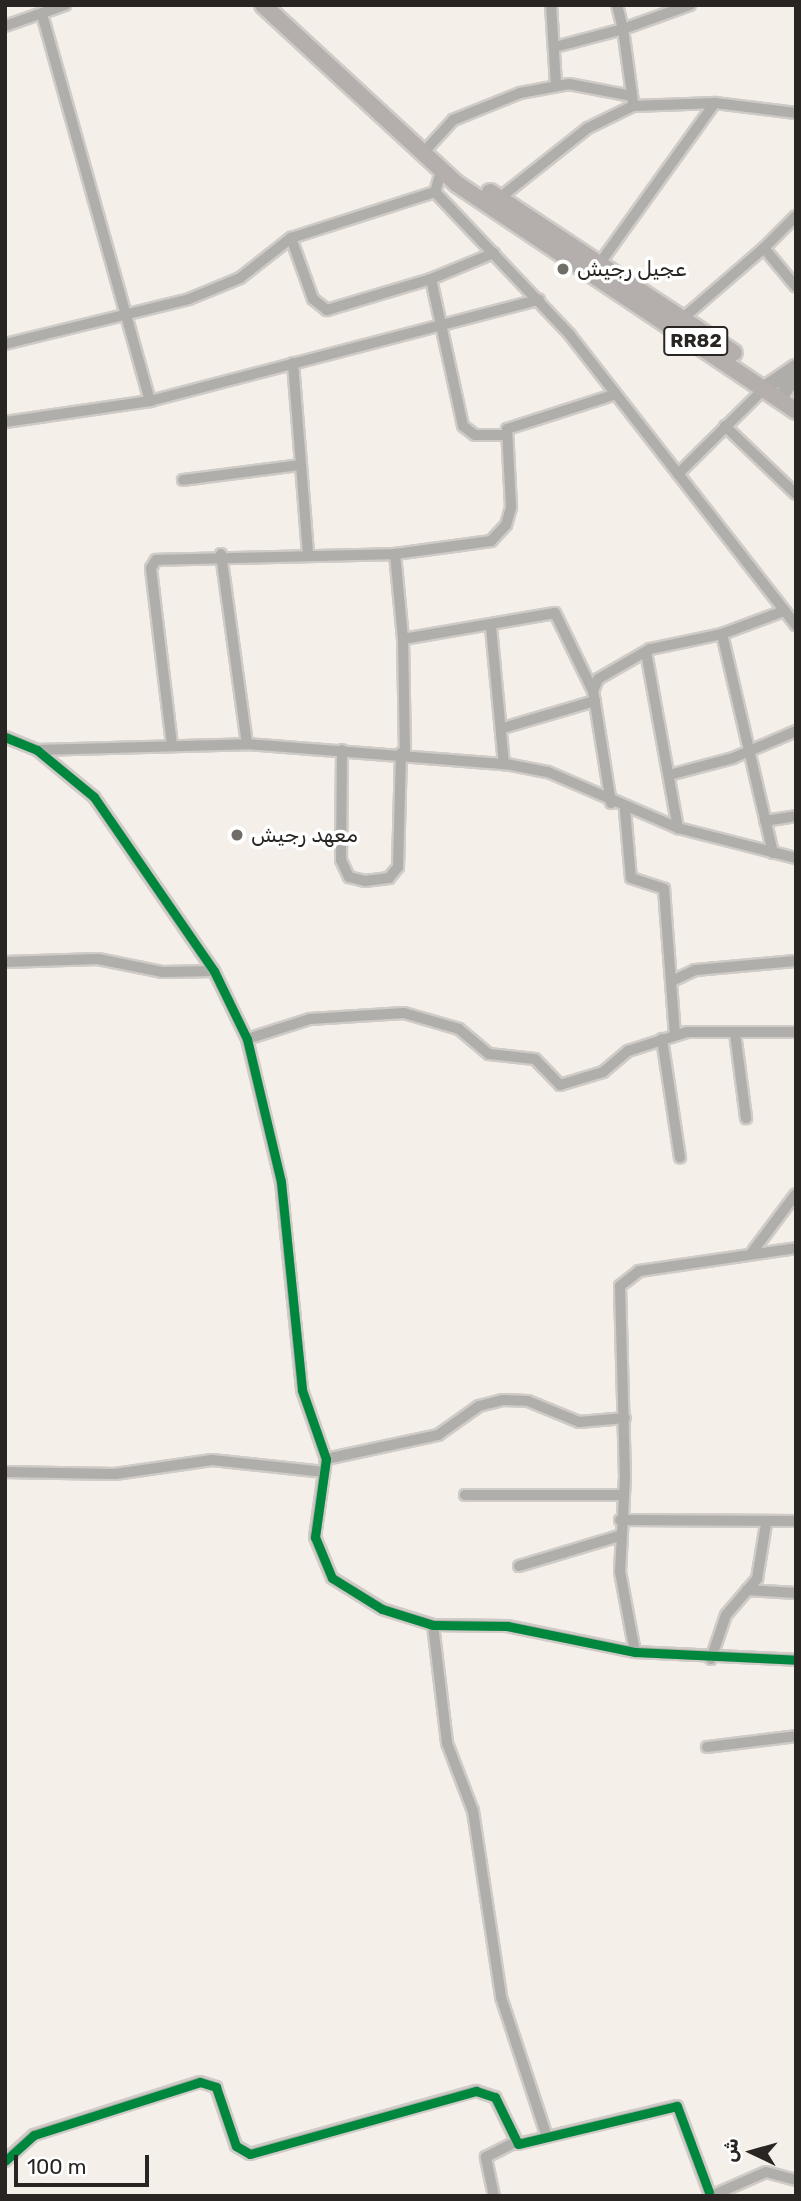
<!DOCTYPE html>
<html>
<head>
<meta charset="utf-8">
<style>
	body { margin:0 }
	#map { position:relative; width:801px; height:2201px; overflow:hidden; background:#f5efea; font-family:Rubik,Vazirmatn,sans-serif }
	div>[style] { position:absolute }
	.roads { filter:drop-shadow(2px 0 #cfcbc7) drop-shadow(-2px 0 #cfcbc7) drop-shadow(0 2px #cfcbc7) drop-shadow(0 -2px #cfcbc7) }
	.street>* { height:10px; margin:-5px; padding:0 5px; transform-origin:5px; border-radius:5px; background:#afaeab }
	.secondary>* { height:14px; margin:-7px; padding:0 7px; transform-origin:7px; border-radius:7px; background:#afada9 }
	.primary>* { height:16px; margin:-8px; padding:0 8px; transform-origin:8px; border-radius:8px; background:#b4afad }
	.cycleway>* { height:9px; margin:-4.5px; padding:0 4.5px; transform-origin:4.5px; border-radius:4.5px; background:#00873e }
	.dots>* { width:19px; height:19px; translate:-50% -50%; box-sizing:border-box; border:4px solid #fff; border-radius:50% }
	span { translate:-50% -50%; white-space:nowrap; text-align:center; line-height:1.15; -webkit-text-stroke:7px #fff; paint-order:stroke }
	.shield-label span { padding:2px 5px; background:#fff; border:2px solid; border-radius:5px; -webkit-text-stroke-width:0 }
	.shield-label { font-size:19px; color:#282522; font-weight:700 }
	.poi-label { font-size:21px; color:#282522 }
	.left { translate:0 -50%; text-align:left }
	.frame { position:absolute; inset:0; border:7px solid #282522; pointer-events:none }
	.north { position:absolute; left:717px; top:2117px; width:70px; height:70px; -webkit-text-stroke:5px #fff; paint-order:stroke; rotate:275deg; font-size:19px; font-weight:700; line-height:28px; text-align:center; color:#282522 }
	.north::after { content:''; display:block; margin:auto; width:24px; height:32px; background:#282522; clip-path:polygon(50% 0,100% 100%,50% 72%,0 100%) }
	.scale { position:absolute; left:14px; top:2155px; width:135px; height:32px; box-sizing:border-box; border:4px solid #282522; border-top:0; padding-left:9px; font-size:21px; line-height:24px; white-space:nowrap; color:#282522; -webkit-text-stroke:5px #fff; paint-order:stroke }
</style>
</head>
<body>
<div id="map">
	<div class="roads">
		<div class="street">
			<i style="left:551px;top:5px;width:80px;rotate:86.4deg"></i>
			<i style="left:5px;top:26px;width:64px;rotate:-19.3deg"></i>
			<i style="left:555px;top:47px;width:70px;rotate:-14.8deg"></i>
			<i style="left:623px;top:29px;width:25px;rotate:-104deg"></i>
			<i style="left:633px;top:102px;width:74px;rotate:-97.8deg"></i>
			<i style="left:623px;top:29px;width:71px;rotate:-19.7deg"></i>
			<i style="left:422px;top:154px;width:46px;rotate:-47.6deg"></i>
			<i style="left:453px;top:120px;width:72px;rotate:-21.9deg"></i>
			<i style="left:520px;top:93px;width:50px;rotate:-10.4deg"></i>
			<i style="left:569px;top:84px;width:64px;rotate:10.8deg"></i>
			<i style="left:442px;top:168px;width:25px;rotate:106deg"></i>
			<i style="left:435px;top:192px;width:197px;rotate:46.6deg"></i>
			<i style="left:570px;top:335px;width:368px;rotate:52.1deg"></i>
			<i style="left:497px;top:200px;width:116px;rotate:-38.4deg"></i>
			<i style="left:588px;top:128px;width:50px;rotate:-26.1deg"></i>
			<i style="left:633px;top:106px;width:82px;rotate:-2.1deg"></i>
			<i style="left:715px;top:103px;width:82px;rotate:7deg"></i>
			<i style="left:764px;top:248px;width:45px;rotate:-45deg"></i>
			<i style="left:494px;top:253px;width:68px;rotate:157.6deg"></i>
			<i style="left:431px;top:279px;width:150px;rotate:77.7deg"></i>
			<i style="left:463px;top:426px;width:15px;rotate:37deg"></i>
			<i style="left:475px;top:435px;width:29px"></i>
			<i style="left:597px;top:267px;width:202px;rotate:-54.3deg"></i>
			<i style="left:431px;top:279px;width:109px;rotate:163.4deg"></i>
			<i style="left:327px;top:310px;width:18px;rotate:-142deg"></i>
			<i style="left:313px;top:299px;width:65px;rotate:-109.8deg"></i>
			<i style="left:291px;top:238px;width:151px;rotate:-17.7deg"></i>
			<i style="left:683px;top:318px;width:107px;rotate:-40.8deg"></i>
			<i style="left:764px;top:248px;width:50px;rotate:50.6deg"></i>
			<i style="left:5px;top:344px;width:189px;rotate:-13.7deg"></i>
			<i style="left:189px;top:299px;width:55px;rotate:-22.4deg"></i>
			<i style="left:240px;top:278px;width:65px;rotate:-38.1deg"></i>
			<i style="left:293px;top:363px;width:190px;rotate:85.5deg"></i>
			<i style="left:150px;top:401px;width:402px;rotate:-14.6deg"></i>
			<i style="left:5px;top:422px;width:147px;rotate:-8.2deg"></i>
			<i style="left:150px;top:401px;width:399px;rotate:-105.6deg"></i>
			<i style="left:725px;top:426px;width:98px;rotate:43.8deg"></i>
			<i style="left:678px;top:474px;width:124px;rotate:-44.7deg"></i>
			<i style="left:183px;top:480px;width:118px;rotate:-7.3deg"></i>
			<i style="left:221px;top:554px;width:192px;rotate:82.2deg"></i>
			<i style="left:395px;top:554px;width:97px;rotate:-7.7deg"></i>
			<i style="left:491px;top:541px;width:22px;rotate:-47deg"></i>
			<i style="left:506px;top:525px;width:19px;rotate:-74deg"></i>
			<i style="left:511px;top:507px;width:78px;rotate:-92.9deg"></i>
			<i style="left:507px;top:429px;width:114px;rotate:-17.8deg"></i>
			<i style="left:491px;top:627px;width:138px;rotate:84.6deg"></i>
			<i style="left:646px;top:652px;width:179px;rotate:79.7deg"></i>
			<i style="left:503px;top:728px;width:96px;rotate:-16.4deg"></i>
			<i style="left:5px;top:737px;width:35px;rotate:22deg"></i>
			<i style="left:37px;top:750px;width:74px;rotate:39.5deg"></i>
			<i style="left:94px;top:797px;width:211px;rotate:55.4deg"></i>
			<i style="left:214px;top:971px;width:76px;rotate:64.1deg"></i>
			<i style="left:247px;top:1039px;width:147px;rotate:76.6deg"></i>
			<i style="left:281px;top:1182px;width:209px;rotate:84.2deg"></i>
			<i style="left:302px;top:1390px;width:73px;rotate:70.8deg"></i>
			<i style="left:326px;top:1459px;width:79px;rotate:98deg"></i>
			<i style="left:315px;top:1537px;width:44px;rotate:67.5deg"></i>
			<i style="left:332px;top:1578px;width:59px;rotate:31.8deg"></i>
			<i style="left:382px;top:1609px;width:53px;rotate:17.4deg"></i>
			<i style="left:433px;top:1625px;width:74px;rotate:0.8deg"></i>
			<i style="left:507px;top:1626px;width:131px;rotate:11.5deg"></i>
			<i style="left:635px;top:1652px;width:161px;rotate:2.8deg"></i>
			<i style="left:172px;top:745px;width:178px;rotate:-96.8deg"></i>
			<i style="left:151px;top:568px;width:9px;rotate:-58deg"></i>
			<i style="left:156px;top:560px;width:239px;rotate:-1.4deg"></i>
			<i style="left:395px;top:554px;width:85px;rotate:84.6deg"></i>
			<i style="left:37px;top:750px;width:210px;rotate:-1.6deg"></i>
			<i style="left:247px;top:744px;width:265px;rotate:4.5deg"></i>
			<i style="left:511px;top:765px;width:38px;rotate:11deg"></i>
			<i style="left:548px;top:772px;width:142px;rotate:23.3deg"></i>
			<i style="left:678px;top:828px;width:122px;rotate:14.3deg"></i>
			<i style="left:342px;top:750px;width:110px;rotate:90.5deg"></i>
			<i style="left:341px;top:860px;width:19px;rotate:65deg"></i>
			<i style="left:349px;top:877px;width:16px;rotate:14deg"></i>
			<i style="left:365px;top:881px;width:24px;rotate:-7deg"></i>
			<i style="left:389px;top:878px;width:14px;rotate:-51deg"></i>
			<i style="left:398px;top:867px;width:114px;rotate:-88.5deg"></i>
			<i style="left:405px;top:753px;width:114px;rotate:-91deg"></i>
			<i style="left:403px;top:639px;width:154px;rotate:-9.7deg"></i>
			<i style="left:555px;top:613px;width:87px;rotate:64deg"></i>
			<i style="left:673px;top:774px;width:62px;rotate:-14.9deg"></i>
			<i style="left:733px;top:758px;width:69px;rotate:-23.2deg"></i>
			<i style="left:611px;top:803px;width:113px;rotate:-99.1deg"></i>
			<i style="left:593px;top:691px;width:13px;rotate:-67deg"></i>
			<i style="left:598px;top:679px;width:60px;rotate:-30deg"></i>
			<i style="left:650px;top:649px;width:74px;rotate:-11.8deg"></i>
			<i style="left:625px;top:810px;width:68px;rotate:85deg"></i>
			<i style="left:631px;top:878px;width:35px;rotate:18deg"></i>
			<i style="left:664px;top:889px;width:146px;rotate:85.7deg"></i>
			<i style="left:765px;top:821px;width:31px;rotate:-9deg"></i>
			<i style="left:773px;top:853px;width:225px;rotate:-103.1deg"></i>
			<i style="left:722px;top:634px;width:66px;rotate:-20.4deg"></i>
			<i style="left:5px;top:962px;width:93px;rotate:-1.8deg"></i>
			<i style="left:98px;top:959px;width:65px;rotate:11.5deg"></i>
			<i style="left:162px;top:972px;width:52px;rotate:-1.1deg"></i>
			<i style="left:674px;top:980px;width:23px;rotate:-25deg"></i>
			<i style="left:695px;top:970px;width:101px;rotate:-5.1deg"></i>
			<i style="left:735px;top:1033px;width:86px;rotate:82.6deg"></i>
			<i style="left:247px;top:1039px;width:66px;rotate:-17.6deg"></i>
			<i style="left:310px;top:1019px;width:94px;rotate:-3.7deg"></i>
			<i style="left:404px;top:1013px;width:57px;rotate:16.2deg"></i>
			<i style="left:459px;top:1029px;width:39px;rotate:40deg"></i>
			<i style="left:489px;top:1054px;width:46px;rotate:6.2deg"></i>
			<i style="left:535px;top:1059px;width:36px;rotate:46deg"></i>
			<i style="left:560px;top:1085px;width:45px;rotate:-16.8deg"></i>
			<i style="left:603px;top:1072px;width:33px;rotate:-40deg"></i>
			<i style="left:628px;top:1051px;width:62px;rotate:-17.9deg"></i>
			<i style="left:687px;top:1032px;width:109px"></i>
			<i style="left:662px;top:1039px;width:120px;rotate:81.4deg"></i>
			<i style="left:753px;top:1251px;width:71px;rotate:-53deg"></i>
			<i style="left:326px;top:1459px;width:115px;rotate:-12.1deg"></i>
			<i style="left:438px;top:1435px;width:50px;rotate:-35.3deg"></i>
			<i style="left:479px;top:1406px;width:25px;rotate:-14deg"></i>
			<i style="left:503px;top:1400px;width:25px;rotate:2deg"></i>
			<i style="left:528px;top:1401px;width:55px;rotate:22.4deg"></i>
			<i style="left:579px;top:1422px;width:46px;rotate:-5deg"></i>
			<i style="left:5px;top:1472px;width:110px;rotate:1deg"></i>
			<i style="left:115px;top:1474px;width:98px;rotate:-8.2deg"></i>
			<i style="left:212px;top:1460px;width:113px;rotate:6.1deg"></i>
			<i style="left:465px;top:1495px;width:158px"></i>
			<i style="left:620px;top:1520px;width:176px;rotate:0.3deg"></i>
			<i style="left:519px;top:1566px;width:104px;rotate:-16.7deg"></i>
			<i style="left:747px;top:1590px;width:49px;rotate:3.5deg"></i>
			<i style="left:433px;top:1625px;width:119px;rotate:83.2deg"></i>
			<i style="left:447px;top:1743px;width:73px;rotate:69.1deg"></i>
			<i style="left:473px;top:1811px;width:188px;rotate:81.4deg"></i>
			<i style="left:501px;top:1997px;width:147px;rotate:71.8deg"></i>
			<i style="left:635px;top:1652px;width:81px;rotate:-100.6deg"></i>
			<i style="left:620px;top:1572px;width:95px;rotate:-87deg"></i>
			<i style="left:625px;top:1477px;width:191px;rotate:-91.5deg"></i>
			<i style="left:620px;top:1286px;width:24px;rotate:-38deg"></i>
			<i style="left:639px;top:1271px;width:159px;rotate:-8.3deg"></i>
			<i style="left:711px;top:1659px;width:46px;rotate:-71.2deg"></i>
			<i style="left:726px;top:1615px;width:48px;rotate:-49.3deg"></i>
			<i style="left:757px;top:1579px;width:56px;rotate:-80.7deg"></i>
			<i style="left:707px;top:1747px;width:90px;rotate:-7deg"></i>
			<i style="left:5px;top:2161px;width:39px;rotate:-42deg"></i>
			<i style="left:34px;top:2135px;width:174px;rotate:-17.7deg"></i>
			<i style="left:200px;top:2082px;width:17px;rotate:17deg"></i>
			<i style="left:216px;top:2087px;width:62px;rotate:71.3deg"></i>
			<i style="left:236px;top:2146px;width:16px;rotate:30deg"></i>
			<i style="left:250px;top:2154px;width:235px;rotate:-15.6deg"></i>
			<i style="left:476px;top:2091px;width:20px;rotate:18deg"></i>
			<i style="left:495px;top:2097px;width:52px;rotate:63.9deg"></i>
			<i style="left:518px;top:2144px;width:163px;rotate:-13.4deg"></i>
			<i style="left:677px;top:2106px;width:92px;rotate:69.6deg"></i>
			<i style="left:494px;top:2196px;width:40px;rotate:-102deg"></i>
			<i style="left:486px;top:2157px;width:31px;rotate:-27deg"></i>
			<i style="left:711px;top:2196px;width:60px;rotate:-23.6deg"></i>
			<i style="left:766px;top:2172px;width:31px;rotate:15deg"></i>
		</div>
		<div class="secondary">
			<i style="left:766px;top:387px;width:36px;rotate:-34deg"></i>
			<i style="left:780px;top:398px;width:29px;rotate:-56deg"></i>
		</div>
		<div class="primary">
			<i style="left:263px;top:5px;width:264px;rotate:42.7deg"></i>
			<i style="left:457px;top:184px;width:408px;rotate:33.8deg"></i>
			<i style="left:490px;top:192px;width:292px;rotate:33.4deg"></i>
		</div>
	</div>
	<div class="cycleway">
		<i style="left:5px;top:737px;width:35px;rotate:22deg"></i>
		<i style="left:37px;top:750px;width:74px;rotate:39.5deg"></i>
		<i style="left:94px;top:797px;width:211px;rotate:55.4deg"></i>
		<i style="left:214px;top:971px;width:76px;rotate:64.1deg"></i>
		<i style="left:247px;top:1039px;width:147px;rotate:76.6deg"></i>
		<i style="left:281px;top:1182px;width:209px;rotate:84.2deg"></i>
		<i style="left:302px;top:1390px;width:73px;rotate:70.8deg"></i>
		<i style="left:326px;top:1459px;width:79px;rotate:98deg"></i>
		<i style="left:315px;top:1537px;width:44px;rotate:67.5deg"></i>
		<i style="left:332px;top:1578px;width:59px;rotate:31.8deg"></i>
		<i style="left:382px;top:1609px;width:53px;rotate:17.4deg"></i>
		<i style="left:433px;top:1625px;width:74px;rotate:0.8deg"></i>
		<i style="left:507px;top:1626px;width:131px;rotate:11.5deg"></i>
		<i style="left:635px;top:1652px;width:161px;rotate:2.8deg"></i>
		<i style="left:5px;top:2161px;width:39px;rotate:-42deg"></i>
		<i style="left:34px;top:2135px;width:174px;rotate:-17.7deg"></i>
		<i style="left:200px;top:2082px;width:17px;rotate:17deg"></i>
		<i style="left:216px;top:2087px;width:62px;rotate:71.3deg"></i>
		<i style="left:236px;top:2146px;width:16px;rotate:30deg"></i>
		<i style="left:250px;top:2154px;width:235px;rotate:-15.6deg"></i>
		<i style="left:476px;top:2091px;width:20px;rotate:18deg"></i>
		<i style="left:495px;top:2097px;width:52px;rotate:63.9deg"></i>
		<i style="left:518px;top:2144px;width:163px;rotate:-13.4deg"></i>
		<i style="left:677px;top:2106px;width:92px;rotate:69.6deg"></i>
	</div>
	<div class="dots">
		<i style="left:563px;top:269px;background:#706c68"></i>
		<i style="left:237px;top:835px;background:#706c68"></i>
	</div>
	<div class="shield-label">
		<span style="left:696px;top:341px">RR82</span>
	</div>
	<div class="poi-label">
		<span class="left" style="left:577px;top:269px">عجيل رجيش</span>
		<span class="left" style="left:251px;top:835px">معهد رجيش</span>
	</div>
	<div class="frame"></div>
	<div class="north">ش</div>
	<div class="scale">100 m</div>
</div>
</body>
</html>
